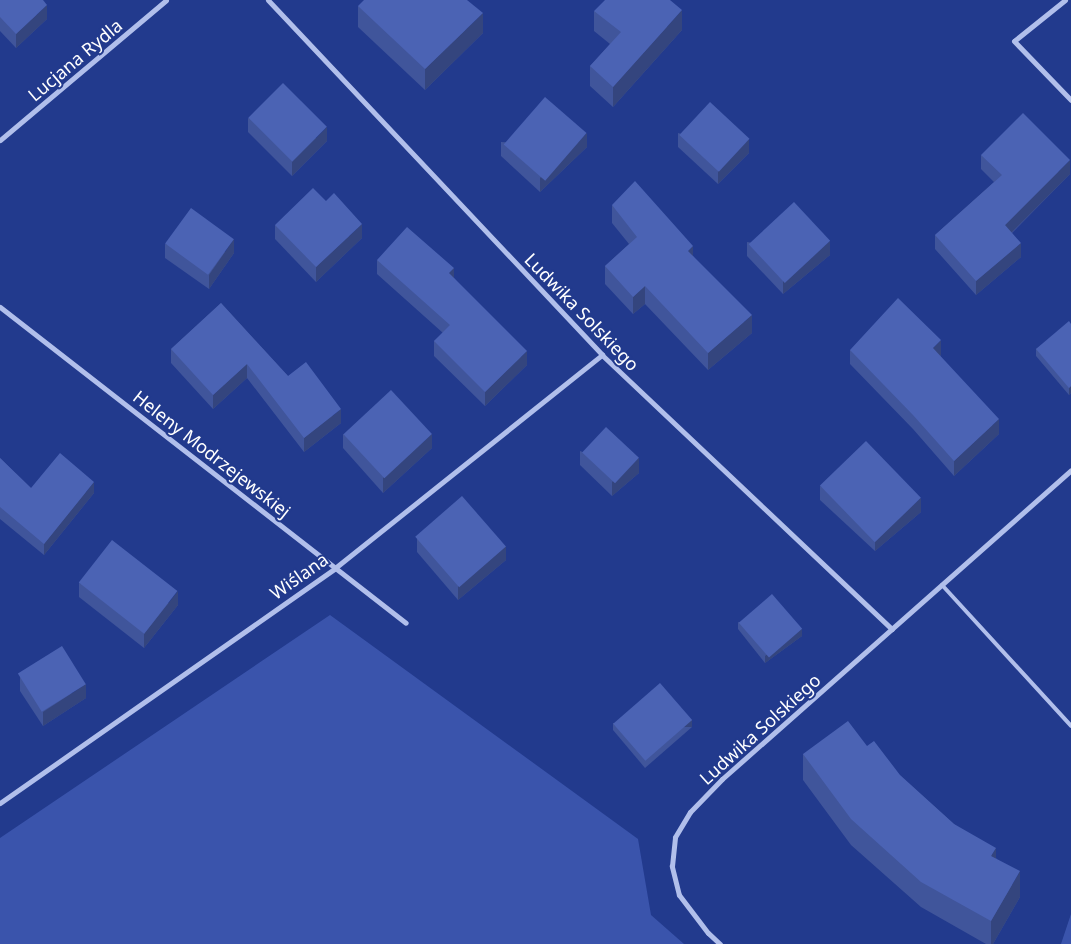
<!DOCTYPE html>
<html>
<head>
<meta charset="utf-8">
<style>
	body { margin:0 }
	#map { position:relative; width:1071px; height:944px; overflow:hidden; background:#223a8d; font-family:"Noto Sans",sans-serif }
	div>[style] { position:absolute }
	.green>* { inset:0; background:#3a54ac }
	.service>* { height:4px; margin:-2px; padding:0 2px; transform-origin:2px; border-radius:2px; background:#b1bfeb }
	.minor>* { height:5px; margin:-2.5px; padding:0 2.5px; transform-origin:2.5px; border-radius:2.5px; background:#b1bfeb }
	.wall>* { inset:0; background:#40559b }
	.shaded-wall>* { inset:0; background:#34457e; transform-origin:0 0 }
	.building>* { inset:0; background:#4b63b4; transform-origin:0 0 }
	span { translate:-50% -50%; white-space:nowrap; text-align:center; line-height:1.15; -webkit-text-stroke:4px #223a8d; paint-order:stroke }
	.street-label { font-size:18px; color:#fff }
</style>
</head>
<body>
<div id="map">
	<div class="green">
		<i style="clip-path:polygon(330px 615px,638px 839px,651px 915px,684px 944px,0 944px,0 838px)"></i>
		<i style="clip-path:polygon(1071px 914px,1071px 944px,1061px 944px)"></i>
	</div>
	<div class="service">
		<i style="left:942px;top:585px;width:191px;rotate:47.5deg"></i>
	</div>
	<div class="minor">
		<i style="left:268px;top:0;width:487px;rotate:46.7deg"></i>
		<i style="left:602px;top:355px;width:399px;rotate:43.4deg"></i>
		<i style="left:1065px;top:0;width:65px;rotate:141.2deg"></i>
		<i style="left:1014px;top:41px;width:82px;rotate:46deg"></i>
		<i style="left:0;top:140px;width:217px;rotate:-40.1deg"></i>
		<i style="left:0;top:307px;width:514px;rotate:37.89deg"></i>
		<i style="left:0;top:803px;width:409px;rotate:-35deg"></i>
		<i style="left:335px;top:568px;width:342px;rotate:-38.6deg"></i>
		<i style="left:720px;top:944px;width:16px;rotate:-137deg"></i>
		<i style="left:708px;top:933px;width:48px;rotate:-127.3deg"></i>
		<i style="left:679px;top:895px;width:30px;rotate:-104deg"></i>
		<i style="left:672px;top:866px;width:29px;rotate:-84deg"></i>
		<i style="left:675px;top:837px;width:29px;rotate:-59deg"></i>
		<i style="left:690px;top:812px;width:46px;rotate:-45.9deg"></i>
		<i style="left:722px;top:779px;width:466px;rotate:-41.5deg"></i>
	</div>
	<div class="wall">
		<i style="clip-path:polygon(0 0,47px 19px,16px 48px,0 31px)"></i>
		<i style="clip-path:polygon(358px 6px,483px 33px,425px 90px,358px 27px)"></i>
		<i style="clip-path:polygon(594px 11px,682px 30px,613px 107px,590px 86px,590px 66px,610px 44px,594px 31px)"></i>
		<i style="clip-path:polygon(248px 118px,327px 141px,292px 176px,248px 132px)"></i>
		<i style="clip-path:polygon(678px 133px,749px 153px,718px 184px,678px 147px)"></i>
		<i style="clip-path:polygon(501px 142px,587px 147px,540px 192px,501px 156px)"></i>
		<i style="clip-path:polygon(981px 155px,1070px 174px,1012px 233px,1021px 257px,976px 295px,935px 249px,935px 235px,994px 182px,981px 169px)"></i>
		<i style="clip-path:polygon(612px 205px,693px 256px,752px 333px,708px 370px,645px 304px,633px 314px,605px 284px,605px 266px,629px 244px,612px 223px)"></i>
		<i style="clip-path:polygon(275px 225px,362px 238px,316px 282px,275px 239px)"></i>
		<i style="clip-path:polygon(747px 242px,830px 255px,783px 294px,747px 256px)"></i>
		<i style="clip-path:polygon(165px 244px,234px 253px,209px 289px,165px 258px)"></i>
		<i style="clip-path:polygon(377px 260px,454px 278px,527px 365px,485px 406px,434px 356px,434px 341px,443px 333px,377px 274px)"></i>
		<i style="clip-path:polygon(221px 303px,288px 376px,341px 423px,304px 452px,247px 378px,213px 409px,171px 363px,171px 349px)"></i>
		<i style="clip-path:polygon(1071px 324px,1071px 393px,1069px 395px,1036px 356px,1036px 349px)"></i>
		<i style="clip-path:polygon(850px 350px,941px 355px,940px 356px,999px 434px,954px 476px,913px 429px,850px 364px)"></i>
		<i style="clip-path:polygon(343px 434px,432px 448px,383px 493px,343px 448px)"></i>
		<i style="clip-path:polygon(580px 451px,639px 473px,612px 496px,580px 465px)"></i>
		<i style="clip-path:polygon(0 458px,31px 488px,94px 493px,44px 555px,0 519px)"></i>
		<i style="clip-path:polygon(820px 486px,921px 512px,875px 551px,820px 500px)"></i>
		<i style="clip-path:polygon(417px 538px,506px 560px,458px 600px,417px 552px)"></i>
		<i style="clip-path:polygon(79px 583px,178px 605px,144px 648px,79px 597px)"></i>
		<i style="clip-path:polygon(738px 622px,802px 636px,765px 663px,738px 629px)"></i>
		<i style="clip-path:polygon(20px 677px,86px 698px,43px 726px,20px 691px)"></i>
		<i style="clip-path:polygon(613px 723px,692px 727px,645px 768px,613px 730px)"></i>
		<i style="clip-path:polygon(867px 746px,954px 824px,996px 858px,1020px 897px,993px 944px,986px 944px,921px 907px,851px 845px,803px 780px,803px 754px)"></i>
	</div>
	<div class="shaded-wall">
		<i style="clip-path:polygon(47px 5px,47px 19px,16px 48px,16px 34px)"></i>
		<i style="clip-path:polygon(682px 10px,682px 30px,613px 107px,613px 87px)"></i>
		<i style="clip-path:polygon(483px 13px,483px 33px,425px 90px,425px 69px)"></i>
		<i style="clip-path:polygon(327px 127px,327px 141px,292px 176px,292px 162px)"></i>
		<i style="clip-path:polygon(587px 133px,587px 147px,540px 192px,540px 178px)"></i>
		<i style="clip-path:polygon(749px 139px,749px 153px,718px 184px,718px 170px)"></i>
		<i style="clip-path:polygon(1070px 160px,1070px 174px,1005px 239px,1005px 225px)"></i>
		<i style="clip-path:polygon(362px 224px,362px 238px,316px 282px,316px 267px)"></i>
		<i style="clip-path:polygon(234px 239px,234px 253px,209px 289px,209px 275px)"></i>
		<i style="clip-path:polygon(830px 241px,830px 255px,783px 294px,783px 280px)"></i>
		<i style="clip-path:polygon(1021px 243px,1021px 257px,976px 295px,976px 281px)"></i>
		<i style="clip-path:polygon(693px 246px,693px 264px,688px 251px)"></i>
		<i style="clip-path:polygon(454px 268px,454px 282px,449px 273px)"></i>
		<i style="clip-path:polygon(645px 286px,645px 304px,633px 314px,633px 297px)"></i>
		<i style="clip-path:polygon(752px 315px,752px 333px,708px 370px,708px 353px)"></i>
		<i style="clip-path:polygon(941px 340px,941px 355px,933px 362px,933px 348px)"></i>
		<i style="clip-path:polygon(527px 351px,527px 365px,485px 406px,485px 392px)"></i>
		<i style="clip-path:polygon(247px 364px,247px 378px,213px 409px,213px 395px)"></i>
		<i style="clip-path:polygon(1071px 386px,1071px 393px,1069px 395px,1069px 388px)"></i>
		<i style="clip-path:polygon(341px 409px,341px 423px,304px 452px,304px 438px)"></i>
		<i style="clip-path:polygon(999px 419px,999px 434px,954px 476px,954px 461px)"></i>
		<i style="clip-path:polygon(432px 434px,432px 448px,383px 493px,383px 478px)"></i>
		<i style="clip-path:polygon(639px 458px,639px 473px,612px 496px,612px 482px)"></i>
		<i style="clip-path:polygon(94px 482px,94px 493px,44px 555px,44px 544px)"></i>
		<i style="clip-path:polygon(921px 498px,921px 512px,875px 551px,875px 537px)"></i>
		<i style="clip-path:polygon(506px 546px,506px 560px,458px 600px,458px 585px)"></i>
		<i style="clip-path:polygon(178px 591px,178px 605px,144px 648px,144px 634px)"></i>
		<i style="clip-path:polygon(802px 629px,802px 636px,765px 663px,765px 656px)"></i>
		<i style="clip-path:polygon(86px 684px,86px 698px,43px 726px,43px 712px)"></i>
		<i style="left:692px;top:720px;width:7px;height:62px;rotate:90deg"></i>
		<i style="clip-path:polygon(996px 848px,996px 873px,991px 856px)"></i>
		<i style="clip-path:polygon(1020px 871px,1020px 897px,993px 944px,991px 944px,991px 921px)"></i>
	</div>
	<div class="building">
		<i style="clip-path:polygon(0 0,43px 0,47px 5px,16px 34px,0 17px)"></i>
		<i style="clip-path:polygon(364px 0,467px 0,483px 13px,425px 69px,358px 6px)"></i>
		<i style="clip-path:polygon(605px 0,670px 0,682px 10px,613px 87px,590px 66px,621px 32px,594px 11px)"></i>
		<i style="left:283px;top:83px;width:62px;height:49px;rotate:45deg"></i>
		<i style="left:545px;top:97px;width:55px;height:63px;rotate:41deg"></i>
		<i style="left:710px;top:102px;width:54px;height:45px;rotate:43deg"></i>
		<i style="clip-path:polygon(1023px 113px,1070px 160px,1005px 225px,1021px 243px,976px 281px,935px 235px,1002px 175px,981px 155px)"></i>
		<i style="clip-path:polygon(635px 181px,693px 246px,688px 251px,752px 315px,708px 353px,645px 286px,633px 297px,605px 266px,637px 237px,612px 205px)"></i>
		<i style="clip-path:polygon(313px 188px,326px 201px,334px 193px,362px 224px,316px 267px,275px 225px)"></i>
		<i style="left:794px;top:202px;width:53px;height:62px;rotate:47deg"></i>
		<i style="left:191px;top:208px;width:53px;height:44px;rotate:36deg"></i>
		<i style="clip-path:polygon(407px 227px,454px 268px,449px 273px,527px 351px,485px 392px,434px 341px,450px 325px,377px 260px)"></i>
		<i style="clip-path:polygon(898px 298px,941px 340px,933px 348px,999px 419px,954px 461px,913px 415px,850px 350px)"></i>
		<i style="clip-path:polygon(221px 303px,288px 376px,306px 362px,341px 409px,304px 438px,247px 364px,213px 395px,171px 349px)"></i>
		<i style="clip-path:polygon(1069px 321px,1071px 324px,1071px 386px,1069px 388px,1036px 349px)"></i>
		<i style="left:391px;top:390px;width:60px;height:65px;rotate:47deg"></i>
		<i style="left:606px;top:427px;width:45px;height:35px;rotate:43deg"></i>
		<i style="left:866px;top:441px;width:79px;height:64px;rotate:46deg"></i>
		<i style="clip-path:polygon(60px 453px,94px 482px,44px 544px,0 507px,0 458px,31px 488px)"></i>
		<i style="left:462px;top:496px;width:67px;height:62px;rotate:49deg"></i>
		<i style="left:112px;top:540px;width:83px;height:54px;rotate:38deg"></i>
		<i style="left:772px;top:594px;width:46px;height:44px;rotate:49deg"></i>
		<i style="left:62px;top:646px;width:45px;height:52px;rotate:58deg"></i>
		<i style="left:660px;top:683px;width:49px;height:62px;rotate:49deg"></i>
		<i style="clip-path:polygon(848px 721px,867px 746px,874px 741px,900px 775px,954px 824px,996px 848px,991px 856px,1020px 871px,991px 921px,921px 882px,851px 819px,803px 754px)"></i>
	</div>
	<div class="street-label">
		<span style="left:75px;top:60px;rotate:-40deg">Lucjana Rydla</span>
		<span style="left:582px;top:312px;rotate:46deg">Ludwika Solskiego</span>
		<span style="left:212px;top:454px;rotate:38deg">Heleny Modrzejewskiej</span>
		<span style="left:299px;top:576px;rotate:-35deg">Wiślana</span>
		<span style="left:760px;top:729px;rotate:-42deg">Ludwika Solskiego</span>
	</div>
</div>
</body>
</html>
